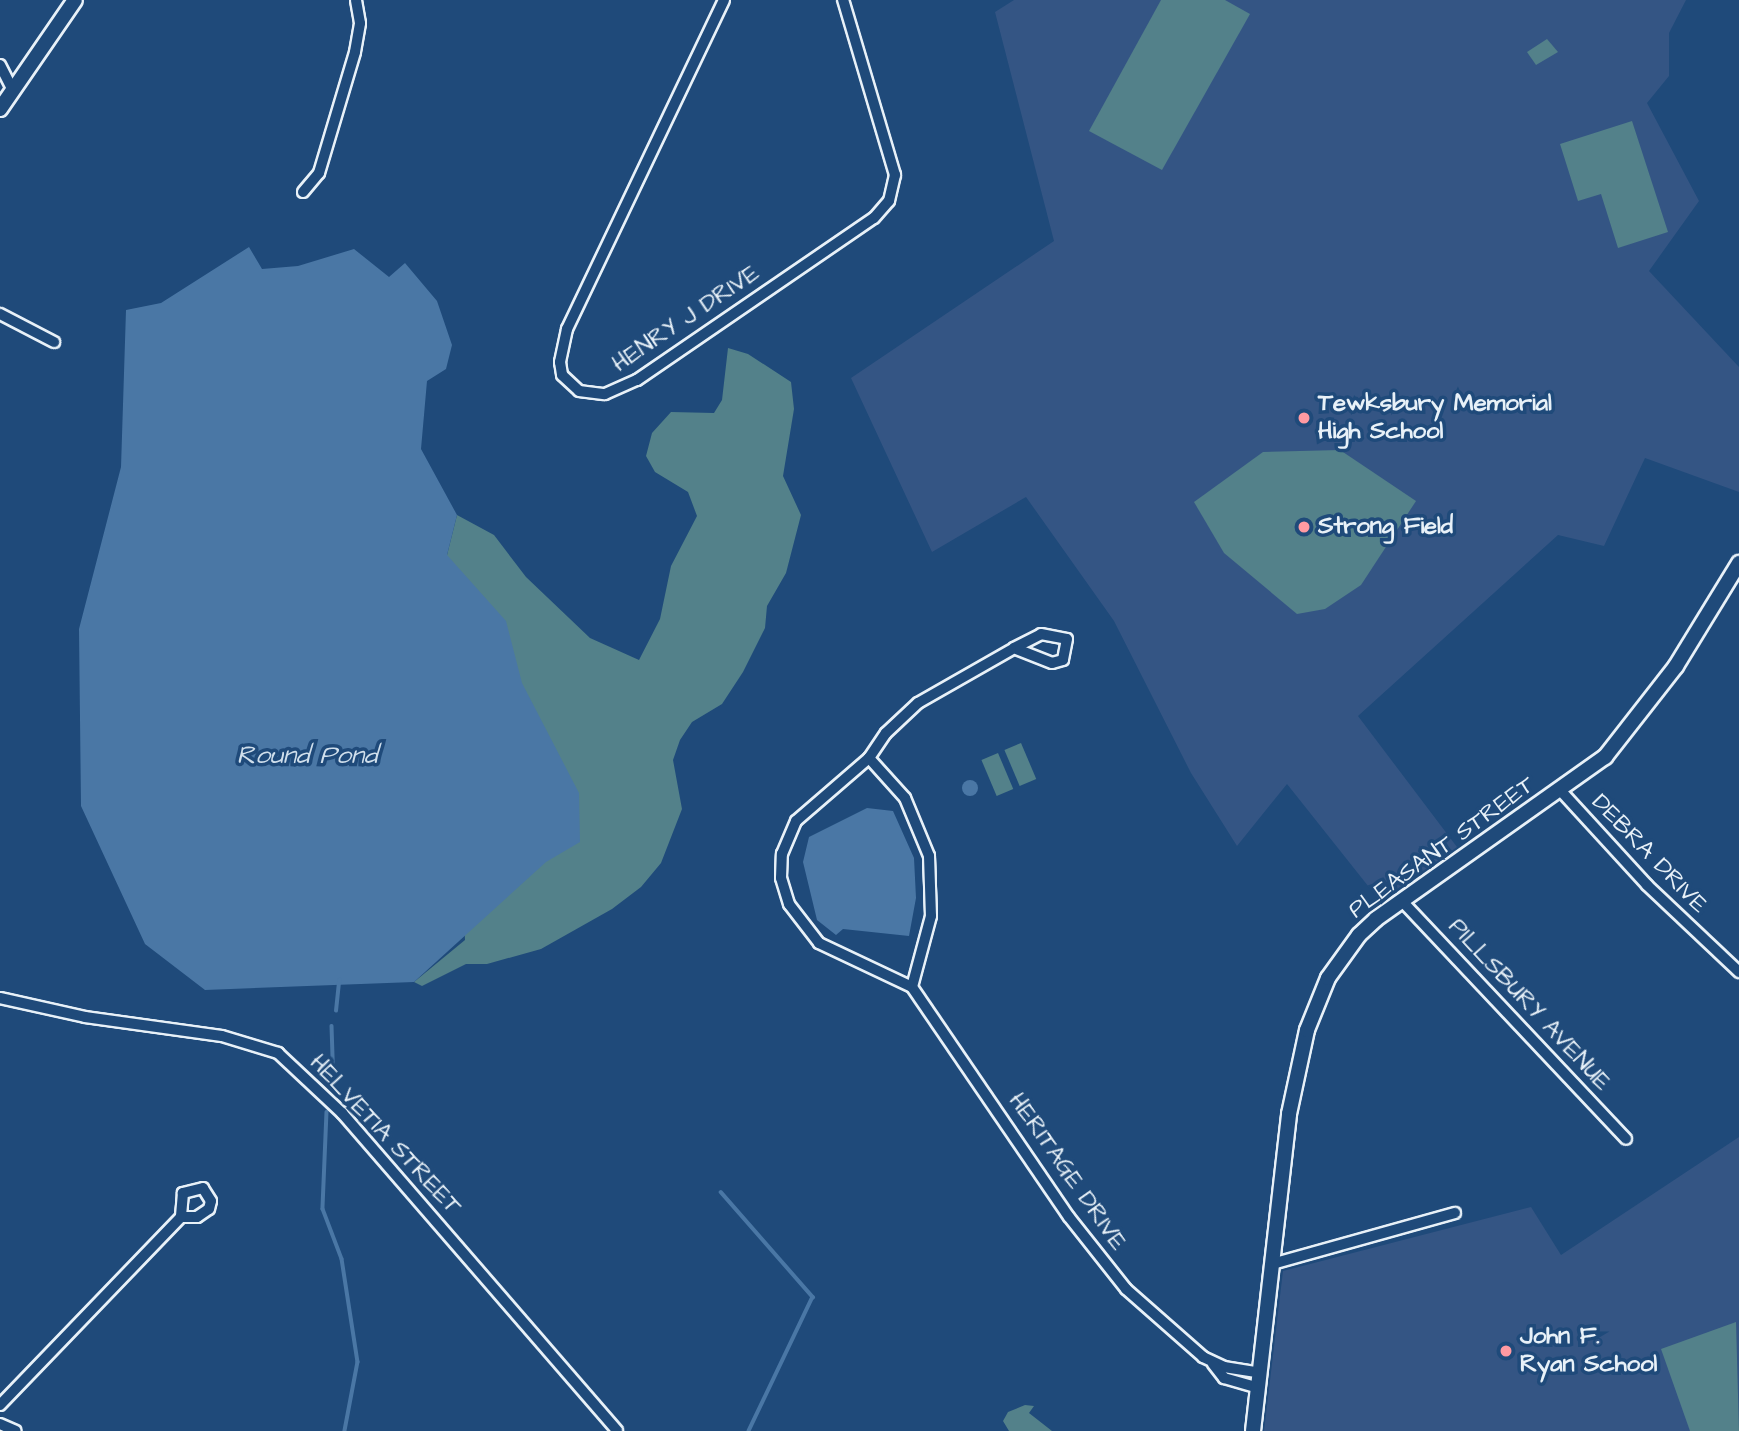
<!DOCTYPE html>
<html>
<head>
<meta charset="utf-8">
<style>
	body { margin:0 }
	#map { position:relative; width:1739px; height:1431px; overflow:hidden; background:#1f4a7a; font-family:"Architects Daughter",sans-serif }
	div>[style] { position:absolute }
	.built>* { inset:0; background:#345584 }
	.green>* { inset:0; background:#53818a; transform-origin:0 0 }
	.water>* { inset:0; background:#4a77a5 }
	.round { border-radius:50% }
	.stream>* { height:3.5px; margin:-1.75px; padding:0 1.75px; transform-origin:1.75px; border-radius:1.75px; background:#4a77a5 }
	.roads { filter:drop-shadow(2px 0 #e8f1f8) drop-shadow(-2px 0 #e8f1f8) drop-shadow(0 2px #e8f1f8) drop-shadow(0 -2px #e8f1f8) }
	.minor>* { height:10px; margin:-5px; padding:0 5px; transform-origin:5px; border-radius:5px; background:#1f4a7a }
	.secondary>* { height:14px; margin:-7px; padding:0 7px; transform-origin:7px; border-radius:7px; background:#1f4a7a }
	.dots>* { width:19px; height:19px; translate:-50% -50%; box-sizing:border-box; border:4px solid #1f4a7a; border-radius:50% }
	span { translate:-50% -50%; white-space:nowrap; text-align:center; line-height:1.15; -webkit-text-stroke:7px #1f4a7a; paint-order:stroke }
	.street-label { font-size:24px; color:#e8f1f8 }
	.poi-label { font-size:24px; color:#e8f1f8; font-weight:700 }
	.left { translate:0 -50%; text-align:left }
	.water-label { font-size:26px; color:#d0dfec; font-style:italic }
</style>
</head>
<body>
<div id="map">
	<div class="built">
		<i style="clip-path:polygon(1014px 0,1686px 0,1669px 33px,1669px 76px,1647px 103px,1699px 201px,1649px 271px,1739px 367px,1739px 492px,1645px 458px,1604px 546px,1558px 535px,1358px 716px,1457px 847px,1380px 901px,1287px 784px,1237px 846px,1191px 773px,1114px 621px,1026px 497px,932px 552px,851px 378px,1054px 241px,995px 12px)"></i>
		<i style="clip-path:polygon(1739px 1137px,1739px 1431px,1264px 1431px,1283px 1271px,1531px 1207px,1561px 1255px)"></i>
	</div>
	<div class="green">
		<i style="clip-path:polygon(1161px 0,1225px 0,1250px 14px,1162px 170px,1089px 131px)"></i>
		<i style="clip-path:polygon(1547px 39px,1558px 52px,1536px 65px,1527px 52px)"></i>
		<i style="clip-path:polygon(1632px 121px,1668px 232px,1618px 248px,1601px 194px,1578px 201px,1560px 144px)"></i>
		<i style="clip-path:polygon(728px 348px,748px 354px,791px 382px,794px 409px,783px 476px,801px 515px,786px 573px,767px 606px,765px 628px,743px 672px,722px 704px,692px 722px,680px 740px,673px 760px,682px 809px,661px 863px,641px 887px,612px 909px,541px 949px,487px 964px,466px 964px,422px 986px,414px 982px,465px 940px,447px 555px,457px 515px,494px 535px,526px 577px,590px 638px,639px 660px,660px 619px,671px 566px,697px 516px,688px 492px,655px 472px,646px 456px,652px 433px,671px 412px,714px 413px,722px 400px)"></i>
		<i style="clip-path:polygon(1340px 450px,1416px 501px,1361px 585px,1325px 609px,1297px 614px,1224px 553px,1194px 502px,1263px 452px)"></i>
		<i style="left:1021px;top:743px;width:39px;height:18px;rotate:67deg"></i>
		<i style="left:998px;top:753px;width:39px;height:18px;rotate:67deg"></i>
		<i style="clip-path:polygon(1736px 1322px,1739px 1431px,1690px 1431px,1661px 1349px)"></i>
		<i style="clip-path:polygon(1025px 1405px,1034px 1406px,1029px 1413px,1052px 1431px,1009px 1431px,1003px 1421px,1008px 1412px)"></i>
	</div>
	<div class="water">
		<i style="clip-path:polygon(249px 247px,262px 269px,298px 266px,354px 249px,389px 277px,405px 263px,437px 301px,452px 345px,446px 369px,427px 381px,421px 449px,457px 515px,447px 555px,506px 621px,522px 683px,579px 793px,580px 842px,546px 862px,414px 982px,205px 990px,145px 944px,81px 806px,79px 629px,121px 467px,126px 310px,161px 303px)"></i>
		<i class="round" style="left:962px;top:780px;width:16px;height:16px"></i>
		<i style="clip-path:polygon(867px 808px,893px 811px,914px 858px,916px 898px,909px 936px,843px 929px,836px 935px,817px 920px,803px 862px,809px 837px)"></i>
	</div>
	<div class="stream">
		<i style="left:336px;top:1011px;width:31px;rotate:-84deg"></i>
		<i style="left:332px;top:1026px;width:59px;rotate:88.1deg"></i>
		<i style="left:327px;top:1112px;width:97px;rotate:92.4deg"></i>
		<i style="left:323px;top:1209px;width:53px;rotate:69.2deg"></i>
		<i style="left:342px;top:1259px;width:104px;rotate:81.2deg"></i>
		<i style="left:358px;top:1362px;width:70px;rotate:100.7deg"></i>
		<i style="left:721px;top:1192px;width:140px;rotate:48.8deg"></i>
		<i style="left:813px;top:1297px;width:148px;rotate:115.5deg"></i>
	</div>
	<div class="roads">
		<div class="minor">
			<i style="left:724px;top:0;width:365px;rotate:115.5deg"></i>
			<i style="left:567px;top:329px;width:34px;rotate:102deg"></i>
			<i style="left:560px;top:362px;width:13px;rotate:81deg"></i>
			<i style="left:562px;top:375px;width:23px;rotate:43deg"></i>
			<i style="left:579px;top:391px;width:26px;rotate:7deg"></i>
			<i style="left:605px;top:394px;width:35px;rotate:-24deg"></i>
			<i style="left:637px;top:380px;width:287px;rotate:-34.4deg"></i>
			<i style="left:874px;top:218px;width:23px;rotate:-49deg"></i>
			<i style="left:889px;top:201px;width:27px;rotate:-77deg"></i>
			<i style="left:895px;top:175px;width:183px;rotate:-106.5deg"></i>
			<i style="left:0;top:65px;width:28px;rotate:63deg"></i>
			<i style="left:303px;top:192px;width:25px;rotate:-50deg"></i>
			<i style="left:319px;top:173px;width:126px;rotate:-73.4deg"></i>
			<i style="left:355px;top:52px;width:29px;rotate:-80deg"></i>
			<i style="left:360px;top:23px;width:23px;rotate:-100deg"></i>
			<i style="left:0;top:314px;width:61px;rotate:27.4deg"></i>
			<i style="left:1041px;top:634px;width:26px;rotate:11deg"></i>
			<i style="left:1067px;top:639px;width:21px;rotate:101deg"></i>
			<i style="left:1063px;top:660px;width:11px;rotate:165deg"></i>
			<i style="left:1052px;top:663px;width:41px;rotate:-158.5deg"></i>
			<i style="left:1014px;top:648px;width:30px;rotate:-27deg"></i>
			<i style="left:869px;top:758px;width:30px;rotate:-56deg"></i>
			<i style="left:886px;top:733px;width:44px;rotate:-43.2deg"></i>
			<i style="left:918px;top:703px;width:107px;rotate:-29.7deg"></i>
			<i style="left:1561px;top:791px;width:127px;rotate:47.5deg"></i>
			<i style="left:1647px;top:885px;width:127px;rotate:43.4deg"></i>
			<i style="left:1401px;top:900px;width:328px;rotate:46.7deg"></i>
			<i style="left:912px;top:987px;width:103px;rotate:-154.7deg"></i>
			<i style="left:819px;top:943px;width:49px;rotate:-127.6deg"></i>
			<i style="left:789px;top:904px;width:27px;rotate:-107deg"></i>
			<i style="left:781px;top:878px;width:24px;rotate:-88deg"></i>
			<i style="left:782px;top:854px;width:36px;rotate:-67deg"></i>
			<i style="left:796px;top:821px;width:96px;rotate:-40.8deg"></i>
			<i style="left:869px;top:758px;width:54px;rotate:48deg"></i>
			<i style="left:905px;top:798px;width:63px;rotate:67.5deg"></i>
			<i style="left:929px;top:856px;width:60px;rotate:88.1deg"></i>
			<i style="left:931px;top:916px;width:73px;rotate:105deg"></i>
			<i style="left:912px;top:987px;width:278px;rotate:55.7deg"></i>
			<i style="left:1069px;top:1217px;width:92px;rotate:51.6deg"></i>
			<i style="left:1126px;top:1289px;width:103px;rotate:41.4deg"></i>
			<i style="left:1203px;top:1357px;width:23px;rotate:25deg"></i>
			<i style="left:1224px;top:1367px;width:36px;rotate:9deg"></i>
			<i style="left:0;top:998px;width:87px;rotate:12.6deg"></i>
			<i style="left:85px;top:1017px;width:138px;rotate:7.9deg"></i>
			<i style="left:222px;top:1036px;width:59px;rotate:16.9deg"></i>
			<i style="left:278px;top:1053px;width:88px;rotate:43.2deg"></i>
			<i style="left:342px;top:1113px;width:420px;rotate:49.1deg"></i>
			<i style="left:1272px;top:1264px;width:190px;rotate:-15.6deg"></i>
			<i style="left:1213px;top:1364px;width:18px;rotate:52deg"></i>
			<i style="left:1224px;top:1378px;width:35px;rotate:16deg"></i>
			<i style="left:0;top:1405px;width:261px;rotate:-46.1deg"></i>
			<i style="left:181px;top:1217px;width:16px"></i>
			<i style="left:197px;top:1217px;width:14px;rotate:-34deg"></i>
			<i style="left:209px;top:1209px;width:8px;rotate:-76deg"></i>
			<i style="left:211px;top:1201px;width:15px;rotate:-122deg"></i>
			<i style="left:203px;top:1188px;width:21px;rotate:166deg"></i>
			<i style="left:183px;top:1193px;width:24px;rotate:95deg"></i>
			<i style="left:0;top:1424px;width:17px;rotate:24deg"></i>
		</div>
		<div class="secondary">
			<i style="left:0;top:109px;width:132px;rotate:-55.5deg"></i>
			<i style="left:1253px;top:1431px;width:319px;rotate:-83.5deg"></i>
			<i style="left:1289px;top:1114px;width:86px;rotate:-77.9deg"></i>
			<i style="left:1307px;top:1030px;width:56px;rotate:-68deg"></i>
			<i style="left:1328px;top:978px;width:53px;rotate:-54.2deg"></i>
			<i style="left:1359px;top:935px;width:23px;rotate:-43deg"></i>
			<i style="left:1376px;top:919px;width:281px;rotate:-35.3deg"></i>
			<i style="left:1605px;top:757px;width:115px;rotate:-52deg"></i>
			<i style="left:1676px;top:666px;width:121px;rotate:-58.5deg"></i>
		</div>
	</div>
	<div class="dots">
		<i style="left:1304px;top:418px;background:#ff9aa2"></i>
		<i style="left:1304px;top:527px;background:#ff9aa2"></i>
		<i style="left:1506px;top:1351px;background:#ff9aa2"></i>
	</div>
	<div class="street-label">
		<span style="left:686px;top:319px;rotate:-34deg">HENRY J DRIVE</span>
		<span style="left:1442px;top:848px;rotate:-36deg">PLEASANT STREET</span>
		<span style="left:1649px;top:854px;rotate:46deg">DEBRA DRIVE</span>
		<span style="left:1529px;top:1005px;rotate:47deg">PILLSBURY AVENUE</span>
		<span style="left:385px;top:1135px;rotate:47deg">HELVETIA STREET</span>
		<span style="left:1067px;top:1172px;rotate:55deg">HERITAGE DRIVE</span>
	</div>
	<div class="poi-label">
		<span class="left" style="left:1318px;top:418px">Tewksbury Memorial<br>High School</span>
		<span class="left" style="left:1318px;top:527px">Strong Field</span>
		<span class="left" style="left:1520px;top:1351px">John F.<br>Ryan School</span>
	</div>
	<div class="water-label">
		<span style="left:307px;top:756px">Round Pond</span>
	</div>
</div>
</body>
</html>
